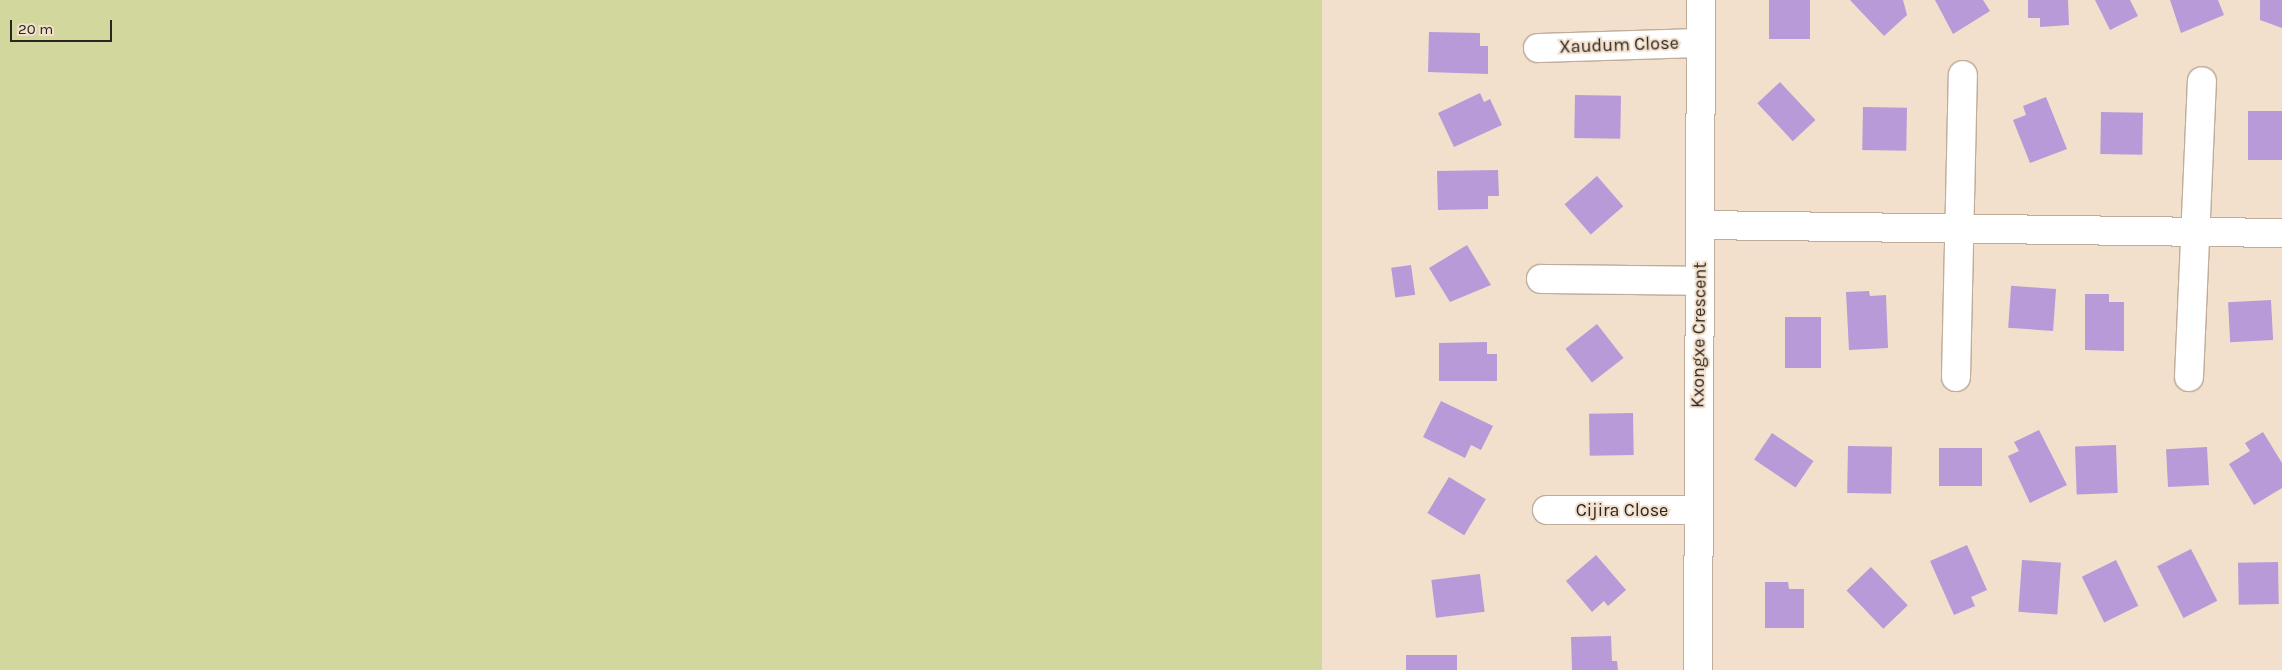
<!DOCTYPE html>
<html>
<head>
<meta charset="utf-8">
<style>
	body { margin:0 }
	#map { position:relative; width:2282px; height:670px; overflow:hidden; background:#f2dfcc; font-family:Karla,sans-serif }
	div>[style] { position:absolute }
	.green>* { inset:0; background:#d1d79d; transform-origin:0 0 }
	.building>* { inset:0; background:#b99ad9; transform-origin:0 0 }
	.roads { filter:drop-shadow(1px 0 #bfac9a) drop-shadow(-1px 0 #bfac9a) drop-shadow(0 1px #bfac9a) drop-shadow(0 -1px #bfac9a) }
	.street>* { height:28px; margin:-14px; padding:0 14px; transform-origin:14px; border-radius:14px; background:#fff }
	span { translate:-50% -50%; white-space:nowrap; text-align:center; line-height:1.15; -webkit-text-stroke:4px #f2dfcc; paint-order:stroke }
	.street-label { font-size:18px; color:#2c251e }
	.scale { position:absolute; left:10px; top:20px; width:102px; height:22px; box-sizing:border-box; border:2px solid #2c251e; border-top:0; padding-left:6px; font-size:15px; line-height:18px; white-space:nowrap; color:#2c251e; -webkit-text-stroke:4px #f2dfcc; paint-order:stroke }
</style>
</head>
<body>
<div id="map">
	<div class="green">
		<i style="left:0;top:0;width:1322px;height:670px"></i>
	</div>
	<div class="building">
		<i style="left:1769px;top:0;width:41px;height:39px"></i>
		<i style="clip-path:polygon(1850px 0,1903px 0,1907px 15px,1884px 36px)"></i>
		<i style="clip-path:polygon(1935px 0,1983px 0,1990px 11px,1953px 34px)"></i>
		<i style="clip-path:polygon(2028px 0,2068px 0,2069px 25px,2040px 27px,2040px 18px,2028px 18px)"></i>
		<i style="clip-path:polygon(2095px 0,2130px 0,2138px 16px,2110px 30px)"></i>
		<i style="clip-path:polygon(2170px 0,2218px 0,2224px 15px,2181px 33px)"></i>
		<i style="clip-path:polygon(2260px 0,2282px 0,2282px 28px,2260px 20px)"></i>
		<i style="clip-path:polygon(1429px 32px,1480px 33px,1480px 46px,1488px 46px,1488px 74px,1428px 72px)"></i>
		<i style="left:1780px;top:82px;width:52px;height:31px;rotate:47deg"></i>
		<i style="clip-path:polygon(1480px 93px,1484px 102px,1490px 99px,1502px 125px,1454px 147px,1438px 113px)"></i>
		<i style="left:1575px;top:95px;width:46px;height:43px;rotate:1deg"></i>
		<i style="clip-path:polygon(2046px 97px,2067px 149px,2030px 163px,2013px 120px,2026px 115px,2023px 106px)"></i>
		<i style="left:1863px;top:107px;width:44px;height:43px;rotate:1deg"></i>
		<i style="left:2248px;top:111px;width:34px;height:49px"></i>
		<i style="left:2101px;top:112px;width:42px;height:42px;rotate:1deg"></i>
		<i style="clip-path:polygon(1498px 170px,1499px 196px,1488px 196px,1488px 209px,1438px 210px,1437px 171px)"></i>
		<i style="left:1597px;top:176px;width:40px;height:43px;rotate:49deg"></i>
		<i style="clip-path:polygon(1467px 245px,1491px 285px,1450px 302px,1429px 268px)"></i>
		<i style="left:1411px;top:265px;width:30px;height:20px;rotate:82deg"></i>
		<i style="left:2056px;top:289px;width:42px;height:45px;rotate:94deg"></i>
		<i style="clip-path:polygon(1869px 291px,1870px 296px,1886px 295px,1888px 348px,1849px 350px,1846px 292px)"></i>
		<i style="clip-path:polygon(2085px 294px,2109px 294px,2109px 302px,2124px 302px,2124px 351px,2085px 350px)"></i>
		<i style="left:2271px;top:300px;width:40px;height:43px;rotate:87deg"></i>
		<i style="left:1785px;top:317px;width:36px;height:51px"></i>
		<i style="left:1597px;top:324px;width:43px;height:40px;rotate:52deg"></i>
		<i style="clip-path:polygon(1487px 342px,1487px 354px,1497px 354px,1497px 381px,1439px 381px,1439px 343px)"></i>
		<i style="clip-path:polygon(1441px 401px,1493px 426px,1481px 450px,1471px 445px,1465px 458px,1423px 437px)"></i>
		<i style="left:1633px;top:413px;width:42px;height:44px;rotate:89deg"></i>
		<i style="clip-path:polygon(2039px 430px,2067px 485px,2030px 503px,2008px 456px,2019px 451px,2014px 442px)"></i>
		<i style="clip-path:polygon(2263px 432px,2282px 463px,2282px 488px,2254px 505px,2229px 464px,2250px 451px,2245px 443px)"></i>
		<i style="left:1772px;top:433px;width:50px;height:32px;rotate:34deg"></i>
		<i style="left:2116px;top:445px;width:48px;height:41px;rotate:88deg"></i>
		<i style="left:1848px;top:446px;width:44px;height:47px;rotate:1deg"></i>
		<i style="left:2207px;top:447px;width:38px;height:41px;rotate:87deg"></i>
		<i style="left:1939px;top:448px;width:43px;height:38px"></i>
		<i style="left:1449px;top:477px;width:43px;height:42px;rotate:31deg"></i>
		<i style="clip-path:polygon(1967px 545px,1987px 590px,1971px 597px,1975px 606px,1954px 615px,1930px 561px)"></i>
		<i style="left:2191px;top:549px;width:58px;height:38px;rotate:63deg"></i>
		<i style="clip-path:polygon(1596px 555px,1626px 590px,1608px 606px,1604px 601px,1592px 612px,1566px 581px)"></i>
		<i style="left:2022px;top:560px;width:39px;height:52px;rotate:4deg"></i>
		<i style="left:2116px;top:560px;width:51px;height:38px;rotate:64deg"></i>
		<i style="left:2278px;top:562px;width:42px;height:40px;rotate:89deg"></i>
		<i style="left:1871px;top:567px;width:53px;height:34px;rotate:46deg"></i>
		<i style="left:1480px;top:574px;width:38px;height:49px;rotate:83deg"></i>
		<i style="clip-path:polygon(1765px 582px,1788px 582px,1789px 589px,1804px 589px,1804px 628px,1765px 628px)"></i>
		<i style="clip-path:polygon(1611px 636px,1612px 661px,1617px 661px,1618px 670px,1572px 670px,1571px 637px)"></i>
		<i style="left:1406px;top:655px;width:51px;height:15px"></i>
	</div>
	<div class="roads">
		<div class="street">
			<i style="left:1538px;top:48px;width:162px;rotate:-1.8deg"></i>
			<i style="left:1700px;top:225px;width:582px;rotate:0.79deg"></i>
			<i style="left:1541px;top:279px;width:159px;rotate:0.7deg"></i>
			<i style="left:1956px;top:377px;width:302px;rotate:-88.7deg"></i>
			<i style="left:2189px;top:377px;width:296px;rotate:-87.5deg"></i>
			<i style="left:1547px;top:510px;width:150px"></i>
			<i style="left:1698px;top:670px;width:670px;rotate:-89.74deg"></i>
		</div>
	</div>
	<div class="street-label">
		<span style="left:1619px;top:45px;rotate:-2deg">Xaudum Close</span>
		<span style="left:1699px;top:335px;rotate:-89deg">Kxongxe Crescent</span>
		<span style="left:1622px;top:510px">Cijira Close</span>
	</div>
	<div class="scale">20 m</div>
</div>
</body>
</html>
